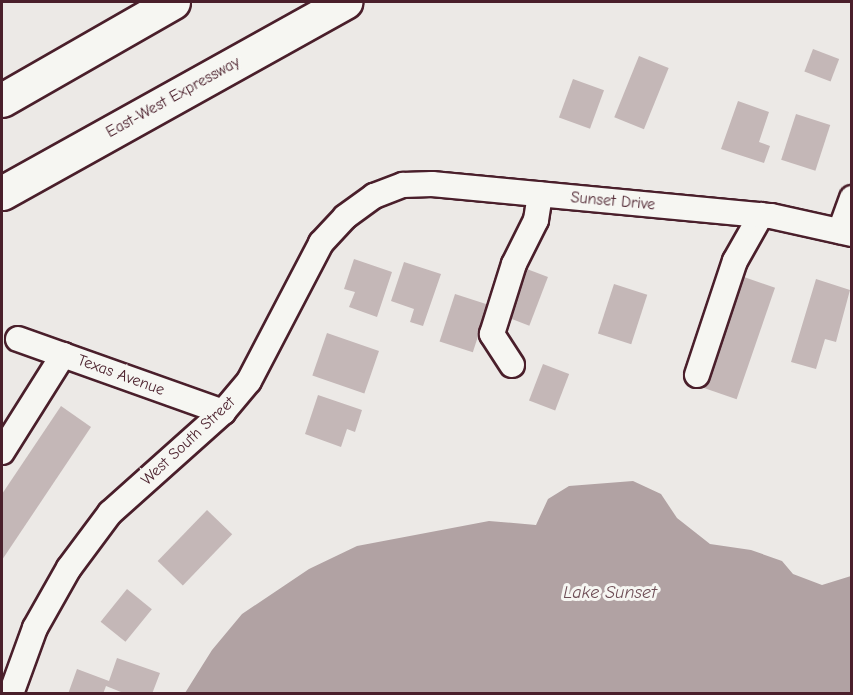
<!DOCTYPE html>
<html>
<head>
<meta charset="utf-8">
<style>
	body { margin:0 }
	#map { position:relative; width:853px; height:695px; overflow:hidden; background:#ece9e6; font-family:"Comic Neue",sans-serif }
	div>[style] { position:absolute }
	.water>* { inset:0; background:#b1a2a3 }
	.building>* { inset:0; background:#c4b7b7; transform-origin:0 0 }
	.roads { filter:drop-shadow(2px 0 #4a1f2b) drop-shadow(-2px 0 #4a1f2b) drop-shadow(0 2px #4a1f2b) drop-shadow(0 -2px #4a1f2b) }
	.minor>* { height:24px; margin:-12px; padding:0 12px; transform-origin:12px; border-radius:12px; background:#f6f6f2 }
	.highway>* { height:33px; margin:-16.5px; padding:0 16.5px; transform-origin:16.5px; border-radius:16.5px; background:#f6f6f2 }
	span { translate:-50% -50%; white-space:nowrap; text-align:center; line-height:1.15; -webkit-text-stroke:6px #f6f6f2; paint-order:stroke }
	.street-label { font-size:16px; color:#4a1f2b }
	.water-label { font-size:18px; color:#6e4d55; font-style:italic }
	.frame { position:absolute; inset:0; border:3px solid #4a1f2b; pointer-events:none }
</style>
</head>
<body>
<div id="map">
	<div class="water">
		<i style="clip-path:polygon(633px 481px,661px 494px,677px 518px,710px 544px,751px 550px,782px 561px,793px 574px,822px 585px,851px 576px,851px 693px,185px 693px,212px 650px,242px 614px,309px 569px,357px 546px,489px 521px,536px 525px,548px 499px,569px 486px)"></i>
	</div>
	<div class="building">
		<i style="left:813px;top:49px;width:28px;height:24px;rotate:21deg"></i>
		<i style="left:639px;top:56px;width:32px;height:66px;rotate:22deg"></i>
		<i style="left:573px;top:79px;width:33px;height:41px;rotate:20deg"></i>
		<i style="clip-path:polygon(738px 101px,769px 112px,759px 142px,770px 146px,764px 163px,721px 149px)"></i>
		<i style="left:796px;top:114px;width:36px;height:48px;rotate:18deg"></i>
		<i style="clip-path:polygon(354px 259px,392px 272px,377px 317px,349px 307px,355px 292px,344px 289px)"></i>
		<i style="clip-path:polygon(404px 262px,441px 274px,423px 326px,410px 322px,414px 309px,391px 301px)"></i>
		<i style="left:519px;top:266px;width:31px;height:52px;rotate:21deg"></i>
		<i style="left:741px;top:276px;width:36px;height:118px;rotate:19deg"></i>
		<i style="clip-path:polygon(816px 279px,850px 290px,836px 342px,825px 339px,816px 369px,791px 362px)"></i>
		<i style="left:614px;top:284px;width:35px;height:52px;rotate:18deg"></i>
		<i style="left:455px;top:294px;width:35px;height:50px;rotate:18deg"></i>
		<i style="left:327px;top:333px;width:55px;height:45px;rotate:19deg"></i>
		<i style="left:543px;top:364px;width:28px;height:39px;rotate:21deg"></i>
		<i style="clip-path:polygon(318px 395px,362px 410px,355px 432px,347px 429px,341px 447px,305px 434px)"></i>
		<i style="clip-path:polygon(61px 406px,91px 427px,2px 560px,2px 494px)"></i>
		<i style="left:207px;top:510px;width:35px;height:71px;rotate:44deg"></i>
		<i style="left:127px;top:589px;width:32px;height:42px;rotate:39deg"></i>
		<i style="clip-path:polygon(117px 658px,160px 673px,152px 694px,126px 694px,106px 686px,103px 694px,68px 694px,77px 669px,109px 681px)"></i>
	</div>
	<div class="roads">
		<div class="minor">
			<i style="left:840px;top:231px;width:35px;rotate:-70deg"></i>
			<i style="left:18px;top:339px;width:218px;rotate:19.6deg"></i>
			<i style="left:512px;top:365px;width:37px;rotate:-123deg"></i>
			<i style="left:492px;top:334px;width:73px;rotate:-72.6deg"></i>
			<i style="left:514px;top:264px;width:49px;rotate:-63.4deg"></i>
			<i style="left:536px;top:220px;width:26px;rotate:-81deg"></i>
			<i style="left:697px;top:375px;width:120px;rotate:-71.6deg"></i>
			<i style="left:735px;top:261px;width:53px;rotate:-60.5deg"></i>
			<i style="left:2px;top:452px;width:115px;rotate:-57.8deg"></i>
			<i style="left:11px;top:694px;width:70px;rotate:-70deg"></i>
			<i style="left:35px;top:628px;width:69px;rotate:-60.5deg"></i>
			<i style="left:69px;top:568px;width:69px;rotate:-53.3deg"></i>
			<i style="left:110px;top:513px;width:152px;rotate:-41.8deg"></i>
			<i style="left:223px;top:412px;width:40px;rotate:-50deg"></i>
			<i style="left:249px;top:381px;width:156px;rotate:-62.4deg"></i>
			<i style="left:321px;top:243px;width:35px;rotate:-47deg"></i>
			<i style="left:345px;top:217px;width:36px;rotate:-36deg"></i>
			<i style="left:374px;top:196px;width:31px;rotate:-21deg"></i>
			<i style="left:403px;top:185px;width:29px;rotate:-2deg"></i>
			<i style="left:432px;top:184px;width:341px;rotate:5.4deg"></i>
			<i style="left:771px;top:216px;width:83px;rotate:12.5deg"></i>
		</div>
		<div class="highway">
			<i style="left:2px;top:100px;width:197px;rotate:-29.8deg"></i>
			<i style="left:2px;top:193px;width:393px;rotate:-29.1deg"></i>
		</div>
	</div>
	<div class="street-label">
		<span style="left:173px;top:97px;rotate:-29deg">East-West Expressway</span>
		<span style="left:613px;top:201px;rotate:5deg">Sunset Drive</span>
		<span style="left:121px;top:375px;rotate:20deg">Texas Avenue</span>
		<span style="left:188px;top:441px;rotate:-43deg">West South Street</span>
	</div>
	<div class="water-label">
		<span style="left:610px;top:593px">Lake Sunset</span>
	</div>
	<div class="frame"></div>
</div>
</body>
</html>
